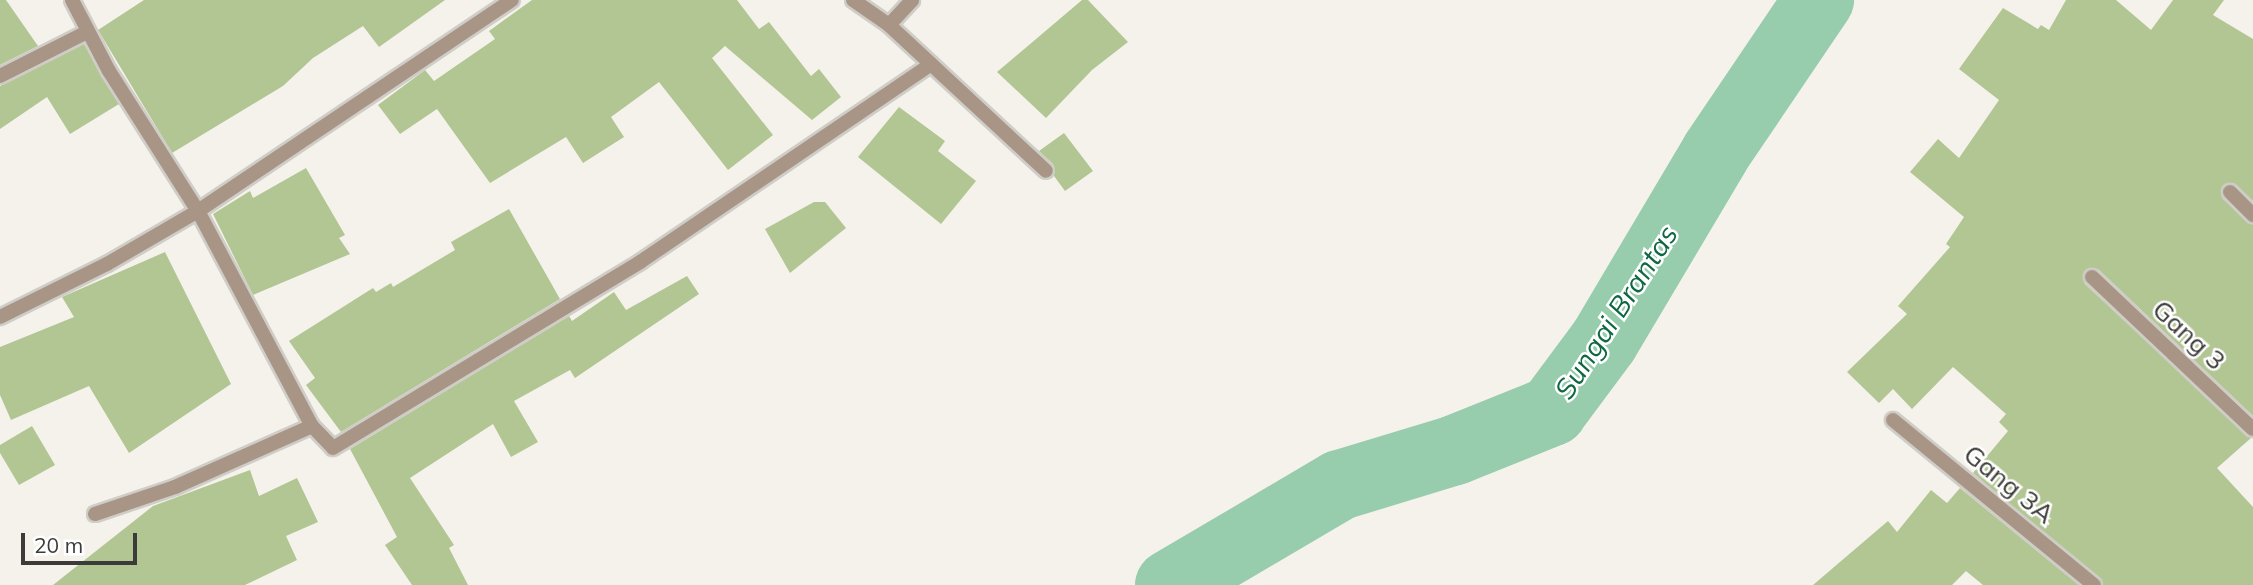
<!DOCTYPE html>
<html>
<head>
<meta charset="utf-8">
<style>
	body { margin:0 }
	#map { position:relative; width:2253px; height:585px; overflow:hidden; background:#f4f2eb; font-family:Mulish,sans-serif }
	div>[style] { position:absolute }
	.river>* { height:70px; margin:-35px; padding:0 35px; transform-origin:35px; border-radius:35px; background:#97ccad }
	.building>* { inset:0; background:#b2c694 }
	.roads { filter:drop-shadow(2px 0 #cfcdc7) drop-shadow(-2px 0 #cfcdc7) drop-shadow(0 2px #cfcdc7) drop-shadow(0 -2px #cfcdc7) }
	.street>* { height:14px; margin:-7px; padding:0 7px; transform-origin:7px; border-radius:7px; background:#a99586 }
	span { translate:-50% -50%; white-space:nowrap; text-align:center; line-height:1.15; -webkit-text-stroke:5px #fff; paint-order:stroke }
	.street-label { font-size:26px; color:#3c3b39 }
	.water-label { font-size:28px; color:#0e6842; font-style:italic }
	.scale { position:absolute; left:21px; top:533px; width:116px; height:32px; box-sizing:border-box; border:4px solid #3c3b39; border-top:0; padding-left:9px; font-size:21px; line-height:24px; white-space:nowrap; color:#3c3b39; -webkit-text-stroke:5px #fff; paint-order:stroke }
</style>
</head>
<body>
<div id="map">
	<div class="river">
		<i style="left:1170px;top:585px;width:197px;rotate:-30.5deg"></i>
		<i style="left:1340px;top:485px;width:120px;rotate:-16.9deg"></i>
		<i style="left:1455px;top:450px;width:105px;rotate:-21.9deg"></i>
		<i style="left:1552px;top:411px;width:87px;rotate:-53.4deg"></i>
		<i style="left:1604px;top:341px;width:220px;rotate:-59.3deg"></i>
		<i style="left:1716px;top:152px;width:184px;rotate:-55.9deg"></i>
	</div>
	<div class="building">
		<i style="clip-path:polygon(0 0,6px 0,38px 46px,0 65px)"></i>
		<i style="clip-path:polygon(144px 0,445px 0,379px 47px,363px 26px,313px 58px,283px 86px,172px 153px,98px 30px)"></i>
		<i style="clip-path:polygon(532px 0,737px 0,759px 29px,769px 22px,811px 76px,819px 69px,841px 97px,812px 120px,725px 46px,712px 58px,773px 135px,728px 170px,659px 82px,611px 117px,624px 137px,583px 163px,566px 137px,490px 183px,437px 109px,400px 134px,378px 105px,425px 70px,434px 81px,495px 39px,489px 31px)"></i>
		<i style="clip-path:polygon(1082px 0,1088px 0,1128px 42px,1092px 70px,1046px 118px,997px 72px)"></i>
		<i style="clip-path:polygon(2066px 0,2116px 0,2151px 30px,2173px 0,2224px 0,2213px 15px,2253px 39px,2253px 201px,2233px 183px,2221px 190px,2223px 199px,2253px 224px,2253px 416px,2099px 270px,2089px 268px,2083px 275px,2085px 284px,2251px 438px,2217px 468px,2253px 507px,2253px 585px,2103px 585px,1973px 473px,2008px 431px,1999px 422px,2006px 414px,1953px 367px,1912px 409px,1893px 389px,1879px 403px,1847px 372px,1907px 314px,1898px 306px,1950px 247px,1946px 244px,1964px 217px,1910px 172px,1938px 139px,1959px 158px,1999px 100px,1959px 69px,2003px 8px,2038px 29px,2041px 25px,2049px 30px)"></i>
		<i style="clip-path:polygon(84px 44px,119px 104px,70px 134px,47px 97px,0 129px,0 86px)"></i>
		<i style="clip-path:polygon(899px 107px,945px 141px,938px 151px,976px 181px,941px 224px,858px 157px)"></i>
		<i style="clip-path:polygon(1064px 133px,1093px 171px,1065px 191px,1054px 176px,1053px 164px,1039px 151px)"></i>
		<i style="clip-path:polygon(306px 168px,345px 235px,339px 238px,350px 254px,253px 295px,213px 214px,250px 191px,253px 198px)"></i>
		<i style="clip-path:polygon(814px 202px,825px 202px,846px 228px,790px 273px,765px 229px)"></i>
		<i style="clip-path:polygon(509px 209px,560px 299px,341px 432px,306px 385px,315px 378px,289px 341px,373px 288px,376px 292px,391px 283px,393px 287px,455px 250px,451px 242px)"></i>
		<i style="clip-path:polygon(165px 252px,231px 384px,129px 453px,89px 386px,11px 420px,0 395px,0 347px,74px 317px,62px 297px)"></i>
		<i style="clip-path:polygon(687px 276px,699px 294px,575px 378px,570px 370px,514px 401px,538px 442px,511px 457px,493px 424px,410px 478px,454px 545px,449px 548px,468px 585px,412px 585px,385px 545px,397px 537px,350px 449px,569px 316px,572px 321px,614px 292px,626px 310px)"></i>
		<i style="clip-path:polygon(32px 426px,55px 465px,19px 485px,0 453px,0 445px)"></i>
		<i style="clip-path:polygon(250px 470px,259px 496px,297px 478px,318px 522px,286px 536px,297px 560px,245px 585px,53px 585px,153px 506px)"></i>
		<i style="clip-path:polygon(1960px 488px,2079px 585px,1983px 585px,1966px 571px,1952px 585px,1813px 585px,1888px 521px,1897px 532px,1931px 490px,1947px 503px)"></i>
	</div>
	<div class="roads">
		<div class="street">
			<i style="left:72px;top:0;width:80px;rotate:62.5deg"></i>
			<i style="left:109px;top:71px;width:166px;rotate:57.6deg"></i>
			<i style="left:198px;top:211px;width:243px;rotate:62.1deg"></i>
			<i style="left:312px;top:426px;width:30px;rotate:46deg"></i>
			<i style="left:333px;top:448px;width:359px;rotate:-31.2deg"></i>
			<i style="left:640px;top:262px;width:352px;rotate:-34.2deg"></i>
			<i style="left:853px;top:0;width:44px;rotate:34.8deg"></i>
			<i style="left:889px;top:25px;width:214px;rotate:42.9deg"></i>
			<i style="left:889px;top:25px;width:34px;rotate:-47deg"></i>
			<i style="left:0;top:76px;width:97px;rotate:-26.8deg"></i>
			<i style="left:2230px;top:192px;width:33px;rotate:45deg"></i>
			<i style="left:2092px;top:277px;width:221px;rotate:43.4deg"></i>
			<i style="left:0;top:317px;width:119px;rotate:-26.4deg"></i>
			<i style="left:107px;top:264px;width:105px;rotate:-30.2deg"></i>
			<i style="left:198px;top:211px;width:378px;rotate:-33.9deg"></i>
			<i style="left:1893px;top:420px;width:260px;rotate:39.4deg"></i>
			<i style="left:95px;top:514px;width:84px;rotate:-18.6deg"></i>
			<i style="left:175px;top:487px;width:150px;rotate:-24deg"></i>
		</div>
	</div>
	<div class="street-label">
		<span style="left:2189px;top:335px;rotate:43deg">Gang 3</span>
		<span style="left:2009px;top:484px;rotate:39deg">Gang 3A</span>
	</div>
	<div class="water-label">
		<span style="left:1616px;top:312px;rotate:-57deg">Sungai Brantas</span>
	</div>
	<div class="scale">20 m</div>
</div>
</body>
</html>
